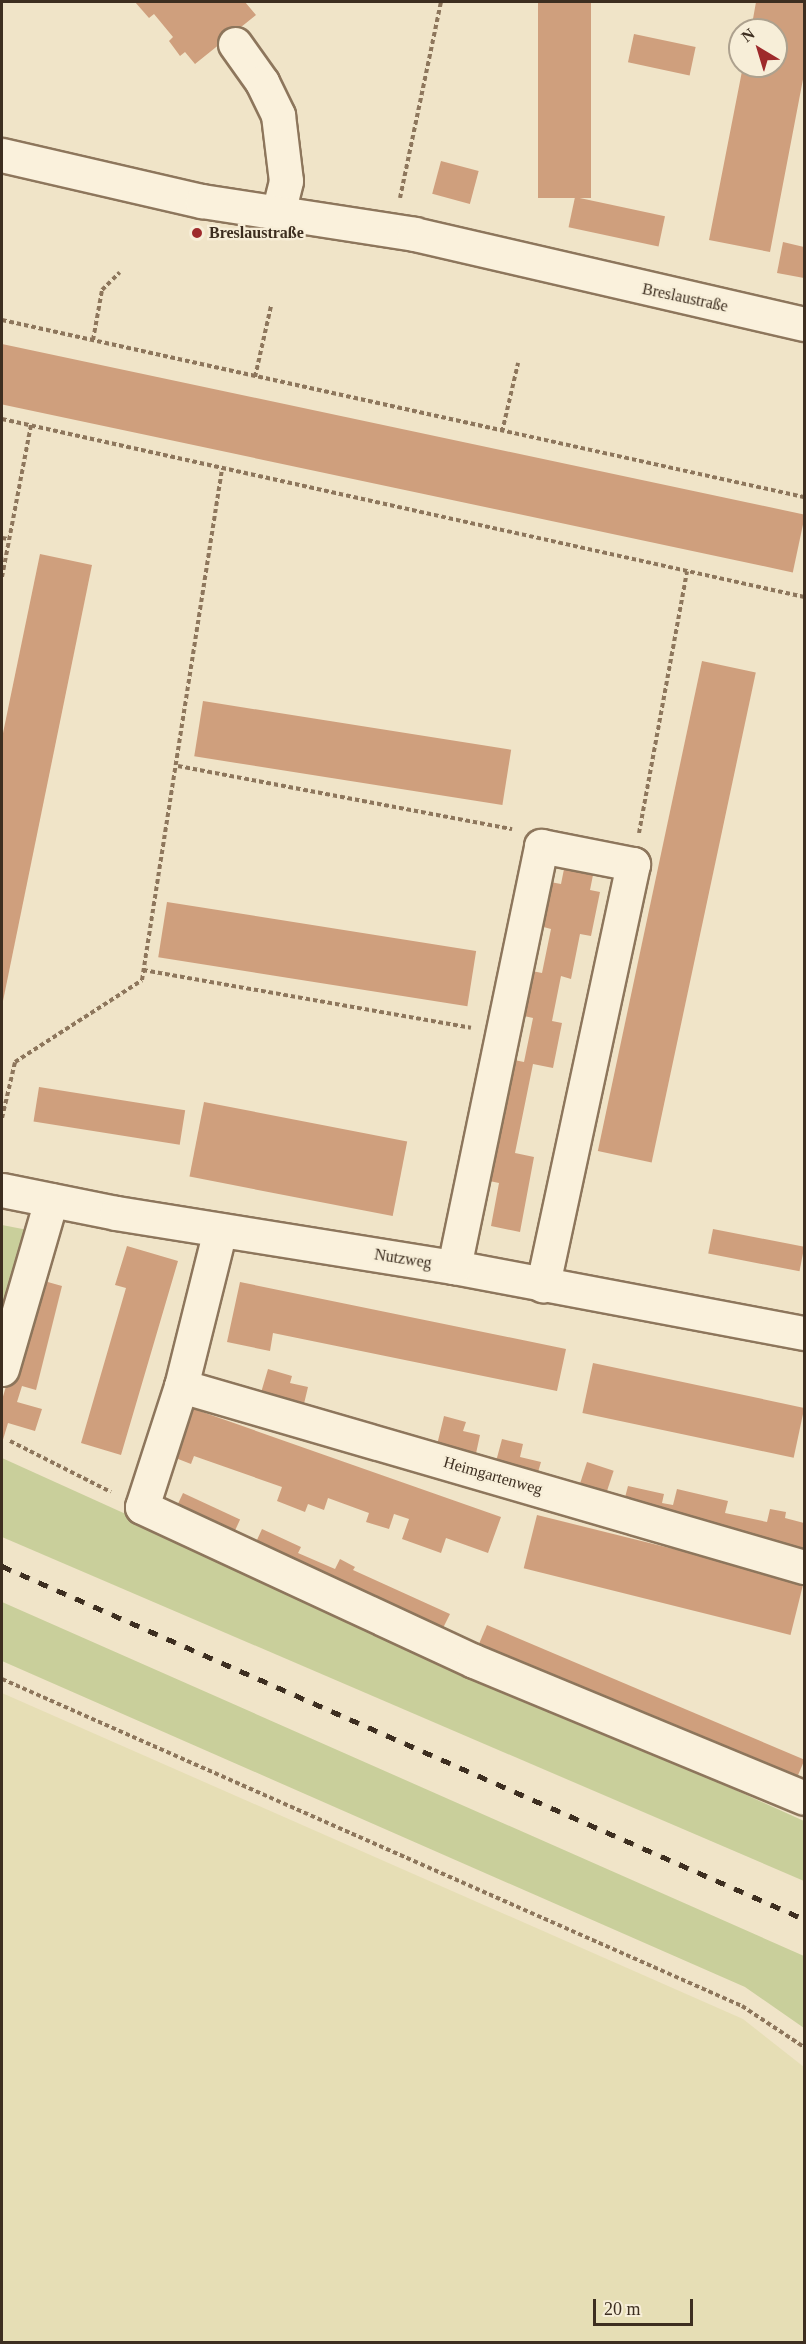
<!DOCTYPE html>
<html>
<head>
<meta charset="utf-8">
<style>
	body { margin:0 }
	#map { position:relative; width:806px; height:2344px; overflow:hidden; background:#f0e4c8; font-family:Georgia,serif }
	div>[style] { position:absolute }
	.farmland>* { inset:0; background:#e6deb5 }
	.green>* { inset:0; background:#c9cf9b }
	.building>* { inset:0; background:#cf9f7d; transform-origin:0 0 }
	.path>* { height:4px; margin-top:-2px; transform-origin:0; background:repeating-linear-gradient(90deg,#8d765c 0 4.5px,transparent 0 7.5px) }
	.roads { filter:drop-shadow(2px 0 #8d765c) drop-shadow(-2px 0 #8d765c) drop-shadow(0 2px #8d765c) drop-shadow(0 -2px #8d765c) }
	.minor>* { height:33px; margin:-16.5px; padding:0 16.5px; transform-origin:16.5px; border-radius:16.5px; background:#faf1dc }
	.rail>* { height:4.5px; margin-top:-2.25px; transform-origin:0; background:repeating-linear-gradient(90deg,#3d2e20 0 10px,transparent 0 20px) }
	.dots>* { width:16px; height:16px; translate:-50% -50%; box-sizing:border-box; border:3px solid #f7eed8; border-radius:50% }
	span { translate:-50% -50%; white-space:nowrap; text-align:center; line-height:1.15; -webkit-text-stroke:4.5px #f7eed8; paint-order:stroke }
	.poi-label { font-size:16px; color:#3d2e20; font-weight:700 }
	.left { translate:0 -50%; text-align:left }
	.street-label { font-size:16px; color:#3d2e20 }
	.frame { position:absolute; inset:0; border:3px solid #3d2e20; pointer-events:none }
	.north { position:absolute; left:728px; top:18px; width:60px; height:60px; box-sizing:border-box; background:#f7eed8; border:2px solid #ada18e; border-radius:50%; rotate:322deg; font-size:16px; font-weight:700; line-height:24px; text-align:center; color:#3d2e20 }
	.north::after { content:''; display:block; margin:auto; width:21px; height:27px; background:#9e2a2b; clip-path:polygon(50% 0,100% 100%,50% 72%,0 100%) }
	.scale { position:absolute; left:593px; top:2299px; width:100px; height:27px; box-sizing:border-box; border:3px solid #3d2e20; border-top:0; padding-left:8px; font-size:18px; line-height:21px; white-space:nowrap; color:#3d2e20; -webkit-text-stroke:4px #f7eed8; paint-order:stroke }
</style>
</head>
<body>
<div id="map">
	<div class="farmland">
		<i style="clip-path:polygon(2px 1693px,743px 2019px,804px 2067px,804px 2342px,2px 2342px)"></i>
	</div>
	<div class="green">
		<i style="clip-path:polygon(2px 1225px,33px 1231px,2px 1342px)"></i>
		<i style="clip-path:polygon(2px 1458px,804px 1821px,804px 1881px,2px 1537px)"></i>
		<i style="clip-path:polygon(2px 1602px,804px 1956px,804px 2028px,745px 1987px,2px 1661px)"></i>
	</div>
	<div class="building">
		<i style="clip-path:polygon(135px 2px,245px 2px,256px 15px,195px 64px,185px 52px,180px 56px,169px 41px,173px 37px,154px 14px,149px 18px)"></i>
		<i style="left:538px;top:2px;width:53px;height:196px"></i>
		<i style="clip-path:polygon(756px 2px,804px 2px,804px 74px,770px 252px,709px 240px,743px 66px,776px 66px,776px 30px,751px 30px)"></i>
		<i style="left:634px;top:34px;width:63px;height:29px;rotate:12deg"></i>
		<i style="left:441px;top:161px;width:39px;height:34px;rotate:15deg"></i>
		<i style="left:575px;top:197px;width:92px;height:31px;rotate:12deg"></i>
		<i style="clip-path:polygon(783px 242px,804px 247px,804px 278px,777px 273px)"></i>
		<i style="left:2px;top:344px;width:821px;height:59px;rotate:12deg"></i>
		<i style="clip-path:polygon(40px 554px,92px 565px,3px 1001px,2px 738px)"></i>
		<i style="left:702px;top:661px;width:55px;height:501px;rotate:12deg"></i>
		<i style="left:203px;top:701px;width:312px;height:56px;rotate:9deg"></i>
		<i style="clip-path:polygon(564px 869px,593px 875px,590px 890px,600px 892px,591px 936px,580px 934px,571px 979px,561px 976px,552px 1021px,562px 1023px,553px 1068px,533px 1064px,515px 1153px,534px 1157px,520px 1232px,491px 1226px,499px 1183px,480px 1179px,504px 1058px,524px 1062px,533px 1018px,524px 1016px,532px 971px,542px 973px,551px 929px,536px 925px,545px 881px,561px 884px)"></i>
		<i style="left:167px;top:902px;width:313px;height:56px;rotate:9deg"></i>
		<i style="left:39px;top:1087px;width:148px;height:35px;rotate:9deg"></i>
		<i style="left:204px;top:1102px;width:207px;height:76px;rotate:11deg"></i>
		<i style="left:713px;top:1229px;width:93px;height:25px;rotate:11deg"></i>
		<i style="clip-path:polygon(127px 1246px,178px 1261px,121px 1455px,81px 1443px,126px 1288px,115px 1285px)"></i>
		<i style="clip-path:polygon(37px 1279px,62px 1286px,36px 1390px,22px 1386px,17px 1402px,42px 1409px,35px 1431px,8px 1423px,2px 1443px,2px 1400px)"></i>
		<i style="clip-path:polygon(240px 1282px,566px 1349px,557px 1391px,273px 1333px,270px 1351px,227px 1342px)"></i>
		<i style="left:593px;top:1363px;width:216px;height:51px;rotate:12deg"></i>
		<i style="clip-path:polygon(268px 1369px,292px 1376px,290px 1383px,308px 1387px,303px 1408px,260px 1396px)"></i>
		<i style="clip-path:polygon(191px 1408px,501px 1517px,488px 1553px,446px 1538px,441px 1553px,402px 1539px,409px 1519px,394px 1514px,389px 1529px,366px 1522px,369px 1513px,328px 1498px,324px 1510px,308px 1504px,305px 1512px,277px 1501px,282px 1487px,194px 1456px,191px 1464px,173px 1457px)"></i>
		<i style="clip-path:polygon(444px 1416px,466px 1422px,463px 1431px,480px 1435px,475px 1458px,436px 1449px)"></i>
		<i style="clip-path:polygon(502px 1439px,523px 1444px,520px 1457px,541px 1462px,536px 1479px,494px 1469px)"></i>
		<i style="left:587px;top:1462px;width:28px;height:33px;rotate:18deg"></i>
		<i style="clip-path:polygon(628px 1486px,664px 1494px,662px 1503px,673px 1505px,677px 1489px,728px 1501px,725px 1513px,767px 1522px,770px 1509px,786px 1512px,785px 1518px,804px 1523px,804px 1550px,622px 1509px)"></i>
		<i style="left:183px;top:1493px;width:63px;height:25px;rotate:25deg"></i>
		<i style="left:537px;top:1515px;width:275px;height:55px;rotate:14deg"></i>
		<i style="clip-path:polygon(262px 1529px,301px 1547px,298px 1553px,335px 1569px,340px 1559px,355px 1567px,353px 1570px,450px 1614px,439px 1636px,252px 1551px)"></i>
		<i style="left:487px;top:1625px;width:345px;height:32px;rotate:23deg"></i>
	</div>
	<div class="path">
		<i style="left:400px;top:198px;width:200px;rotate:-78.2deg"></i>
		<i style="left:2px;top:320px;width:821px;rotate:12.45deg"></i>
		<i style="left:93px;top:340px;width:51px;rotate:-79.8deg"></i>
		<i style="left:102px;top:290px;width:25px;rotate:-45deg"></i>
		<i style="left:255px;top:377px;width:73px;rotate:-77.3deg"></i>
		<i style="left:2px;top:419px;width:822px;rotate:12.51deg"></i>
		<i style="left:502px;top:432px;width:71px;rotate:-76.9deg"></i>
		<i style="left:2px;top:538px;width:7px;rotate:8deg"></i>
		<i style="left:2px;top:577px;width:155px;rotate:-79.2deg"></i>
		<i style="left:178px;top:766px;width:340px;rotate:10.7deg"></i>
		<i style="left:639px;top:833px;width:266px;rotate:-79.6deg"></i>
		<i style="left:143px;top:970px;width:333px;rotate:10deg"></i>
		<i style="left:2px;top:1118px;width:57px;rotate:-76.9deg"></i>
		<i style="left:15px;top:1062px;width:151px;rotate:-32.8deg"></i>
		<i style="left:142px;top:980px;width:517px;rotate:-81.1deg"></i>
		<i style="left:10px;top:1441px;width:113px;rotate:26.8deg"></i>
		<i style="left:2px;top:1679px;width:809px;rotate:23.84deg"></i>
		<i style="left:742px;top:2006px;width:74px;rotate:33.5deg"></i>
	</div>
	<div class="roads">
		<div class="minor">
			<i style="left:235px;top:44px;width:47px;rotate:54.6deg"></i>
			<i style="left:262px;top:82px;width:37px;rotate:64deg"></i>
			<i style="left:278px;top:115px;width:66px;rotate:83.1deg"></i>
			<i style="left:286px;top:181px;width:33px;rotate:104deg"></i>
			<i style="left:2px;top:155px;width:205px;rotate:13deg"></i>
			<i style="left:202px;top:201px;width:215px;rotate:8.8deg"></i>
			<i style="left:414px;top:234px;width:400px;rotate:13deg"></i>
			<i style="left:2px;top:1190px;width:116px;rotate:11.4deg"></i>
			<i style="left:116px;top:1213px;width:342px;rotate:9.1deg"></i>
			<i style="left:454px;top:1267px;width:356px;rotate:10.7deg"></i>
			<i style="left:220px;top:1230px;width:161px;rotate:104deg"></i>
			<i style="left:181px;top:1386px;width:127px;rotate:107.9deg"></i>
			<i style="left:142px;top:1507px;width:366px;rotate:24.9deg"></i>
			<i style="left:474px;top:1661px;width:357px;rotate:22.5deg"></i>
			<i style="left:454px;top:1267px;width:430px;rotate:-78.3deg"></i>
			<i style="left:541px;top:846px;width:94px;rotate:11.1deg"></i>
			<i style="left:633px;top:864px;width:431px;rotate:102.1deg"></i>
			<i style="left:2px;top:1369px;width:176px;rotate:-73.8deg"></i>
			<i style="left:181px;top:1386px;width:649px;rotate:16.2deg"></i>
		</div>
	</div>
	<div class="rail">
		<i style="left:2px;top:1566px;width:876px;rotate:23.76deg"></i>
	</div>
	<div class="dots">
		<i style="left:197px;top:233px;background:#9e2a2b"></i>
	</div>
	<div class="poi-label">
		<span class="left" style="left:209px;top:233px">Breslaustraße</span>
	</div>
	<div class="street-label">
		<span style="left:685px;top:298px;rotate:12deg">Breslaustraße</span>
		<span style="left:403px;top:1259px;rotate:9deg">Nutzweg</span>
		<span style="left:493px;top:1476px;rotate:16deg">Heimgartenweg</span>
	</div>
	<div class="frame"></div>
	<div class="north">N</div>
	<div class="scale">20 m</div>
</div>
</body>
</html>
